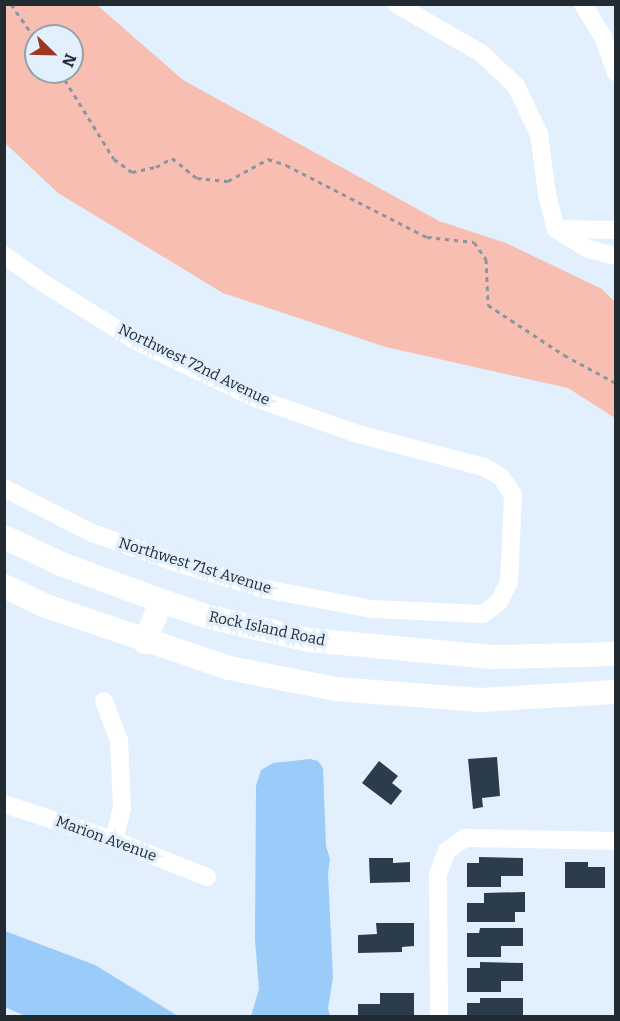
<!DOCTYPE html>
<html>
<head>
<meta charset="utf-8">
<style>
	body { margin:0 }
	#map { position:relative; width:620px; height:1021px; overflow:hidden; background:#e2effc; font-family:Bitter,serif }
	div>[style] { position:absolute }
	.green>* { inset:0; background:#f7beb1 }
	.water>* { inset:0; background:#9bcbf8 }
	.building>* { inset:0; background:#2b3c4d }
	.path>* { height:3px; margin-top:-1.5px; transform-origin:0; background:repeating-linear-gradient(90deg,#89959f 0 4.5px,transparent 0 9px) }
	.street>* { height:18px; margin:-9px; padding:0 9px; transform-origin:9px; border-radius:9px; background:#fff }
	.secondary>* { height:24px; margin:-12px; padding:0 12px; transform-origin:12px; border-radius:12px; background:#fff }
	span { translate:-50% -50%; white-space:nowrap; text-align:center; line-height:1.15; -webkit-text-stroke:6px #e2effc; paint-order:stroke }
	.street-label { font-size:15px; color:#222b32 }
	.frame { position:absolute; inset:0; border:6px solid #222b32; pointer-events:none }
	.north { position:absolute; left:24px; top:24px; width:60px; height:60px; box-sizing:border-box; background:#e2effc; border:2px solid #95a1ab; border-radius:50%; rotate:113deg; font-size:16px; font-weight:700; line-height:24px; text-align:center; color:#222b32 }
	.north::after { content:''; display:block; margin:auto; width:21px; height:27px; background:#9f361f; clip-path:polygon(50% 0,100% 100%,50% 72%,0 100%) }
</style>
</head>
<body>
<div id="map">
	<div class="green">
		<i style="clip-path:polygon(evenodd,4px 5px,97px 5px,183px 80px,439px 221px,506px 243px,602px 289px,615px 302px,615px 418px,568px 388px,386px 347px,223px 293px,58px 193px,5px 143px,4px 5px,36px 36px,72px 36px,72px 72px,36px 72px,36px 36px)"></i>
	</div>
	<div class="water">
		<i style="clip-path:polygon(310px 759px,318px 761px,323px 768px,326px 846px,330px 859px,328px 874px,333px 977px,328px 1008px,330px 1016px,251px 1016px,259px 989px,255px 939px,256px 786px,261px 770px,273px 763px)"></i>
		<i style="clip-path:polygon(5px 931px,95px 965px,178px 1016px,25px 1016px,5px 1007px)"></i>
	</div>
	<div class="building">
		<i style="clip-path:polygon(497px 757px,500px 796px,482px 798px,483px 807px,473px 809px,468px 759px)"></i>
		<i style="clip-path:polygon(379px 761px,398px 776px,392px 783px,402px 791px,391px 805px,362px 783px)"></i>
		<i style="clip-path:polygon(479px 857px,523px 858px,523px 876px,501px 876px,501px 887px,467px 887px,467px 863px,479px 863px)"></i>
		<i style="clip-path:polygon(369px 858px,393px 858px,393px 863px,410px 862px,410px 882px,370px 883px)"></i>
		<i style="clip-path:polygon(565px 862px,588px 862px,588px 867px,605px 867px,605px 888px,565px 888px)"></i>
		<i style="clip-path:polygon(525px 892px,525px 912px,515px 912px,515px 922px,467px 922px,467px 903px,484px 903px,484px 893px)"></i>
		<i style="clip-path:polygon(376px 923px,414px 923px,414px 946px,402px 947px,402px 952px,358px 953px,358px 935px,377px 934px)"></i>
		<i style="clip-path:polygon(480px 928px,523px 928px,523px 946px,501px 946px,501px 957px,467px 957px,467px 933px,479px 933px)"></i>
		<i style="clip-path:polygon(480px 962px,523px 963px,523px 981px,501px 981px,501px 992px,467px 992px,467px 968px,480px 968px)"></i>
		<i style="clip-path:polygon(380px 993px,414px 993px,414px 1016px,358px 1016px,358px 1004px,380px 1004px)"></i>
		<i style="clip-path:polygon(480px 998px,523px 998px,523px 1016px,467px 1016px,467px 1003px,480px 1003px)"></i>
	</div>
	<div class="path">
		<i style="left:11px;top:4px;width:44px;rotate:55.2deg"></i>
		<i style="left:60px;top:72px;width:102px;rotate:58.2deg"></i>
		<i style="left:114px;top:159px;width:22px;rotate:36deg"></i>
		<i style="left:132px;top:172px;width:25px;rotate:-12deg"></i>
		<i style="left:156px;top:167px;width:18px;rotate:-29deg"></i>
		<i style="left:172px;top:158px;width:32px;rotate:39deg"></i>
		<i style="left:197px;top:178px;width:31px;rotate:6deg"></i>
		<i style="left:228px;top:181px;width:46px;rotate:-28.8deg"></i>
		<i style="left:268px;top:159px;width:19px;rotate:18deg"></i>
		<i style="left:286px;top:165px;width:158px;rotate:27.1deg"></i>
		<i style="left:427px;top:237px;width:47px;rotate:6.1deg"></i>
		<i style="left:474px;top:242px;width:21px;rotate:55deg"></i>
		<i style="left:486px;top:259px;width:46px;rotate:87.5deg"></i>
		<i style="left:488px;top:305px;width:91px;rotate:33.3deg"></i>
		<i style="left:564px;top:355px;width:59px;rotate:28.3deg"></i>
	</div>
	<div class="street">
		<i style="left:396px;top:4px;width:98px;rotate:30deg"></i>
		<i style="left:481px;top:53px;width:48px;rotate:43.3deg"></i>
		<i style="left:516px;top:86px;width:53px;rotate:64.4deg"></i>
		<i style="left:539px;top:134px;width:61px;rotate:82.4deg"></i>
		<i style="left:547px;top:194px;width:36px;rotate:76deg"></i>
		<i style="left:556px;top:229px;width:38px;rotate:32deg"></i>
		<i style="left:588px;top:249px;width:29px;rotate:14deg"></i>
		<i style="left:583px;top:4px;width:39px;rotate:59deg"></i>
		<i style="left:603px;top:37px;width:38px;rotate:70deg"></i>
		<i style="left:561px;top:229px;width:55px;rotate:1deg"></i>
		<i style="left:4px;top:255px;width:44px;rotate:35.8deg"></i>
		<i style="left:40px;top:281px;width:115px;rotate:31.9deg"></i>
		<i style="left:138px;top:342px;width:130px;rotate:25.6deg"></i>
		<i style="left:255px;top:398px;width:109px;rotate:19.3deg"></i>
		<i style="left:358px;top:434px;width:130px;rotate:14.7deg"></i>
		<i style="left:484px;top:467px;width:20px;rotate:30deg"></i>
		<i style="left:501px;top:477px;width:22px;rotate:56deg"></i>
		<i style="left:513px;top:495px;width:87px;rotate:92.6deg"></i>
		<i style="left:509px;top:582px;width:22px;rotate:117deg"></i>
		<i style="left:499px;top:602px;width:20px;rotate:143deg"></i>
		<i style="left:483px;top:614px;width:111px;rotate:-177.4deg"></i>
		<i style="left:372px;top:609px;width:110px;rotate:-169.5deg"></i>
		<i style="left:264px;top:589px;width:88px;rotate:-163.4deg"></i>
		<i style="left:180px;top:564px;width:93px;rotate:-160.6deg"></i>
		<i style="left:92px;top:533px;width:99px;rotate:-152.9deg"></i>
		<i style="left:104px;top:701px;width:42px;rotate:69deg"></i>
		<i style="left:119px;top:740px;width:68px;rotate:87.5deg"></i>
		<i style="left:122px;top:808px;width:33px;rotate:104deg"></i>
		<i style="left:4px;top:804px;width:116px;rotate:18.1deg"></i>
		<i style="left:114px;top:840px;width:100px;rotate:21.7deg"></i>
		<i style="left:439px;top:1016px;width:142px;rotate:-90.4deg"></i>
		<i style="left:438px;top:874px;width:25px;rotate:-69deg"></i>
		<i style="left:447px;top:851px;width:22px;rotate:-36deg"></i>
		<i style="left:465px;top:838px;width:151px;rotate:1.1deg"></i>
	</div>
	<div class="secondary">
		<i style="left:4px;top:537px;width:63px;rotate:25.3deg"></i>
		<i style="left:61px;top:564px;width:107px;rotate:20.3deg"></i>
		<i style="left:161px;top:601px;width:51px;rotate:18.4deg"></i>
		<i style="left:209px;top:617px;width:103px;rotate:13deg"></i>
		<i style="left:309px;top:640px;width:186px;rotate:5.3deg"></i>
		<i style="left:494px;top:657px;width:122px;rotate:-1.4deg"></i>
		<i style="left:4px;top:586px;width:47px;rotate:25.5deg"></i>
		<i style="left:46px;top:606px;width:193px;rotate:18.7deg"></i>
		<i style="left:229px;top:668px;width:109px;rotate:11.1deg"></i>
		<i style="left:336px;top:689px;width:144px;rotate:4.4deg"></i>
		<i style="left:480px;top:700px;width:136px;rotate:-3.4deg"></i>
		<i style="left:145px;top:642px;width:44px;rotate:-68.7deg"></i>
	</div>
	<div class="street-label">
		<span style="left:194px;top:365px;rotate:26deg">Northwest 72nd Avenue</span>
		<span style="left:195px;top:566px;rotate:17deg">Northwest 71st Avenue</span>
		<span style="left:267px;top:629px;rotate:12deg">Rock Island Road</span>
		<span style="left:106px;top:839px;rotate:20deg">Marion Avenue</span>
	</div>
	<div class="frame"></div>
	<div class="north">N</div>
</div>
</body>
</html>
